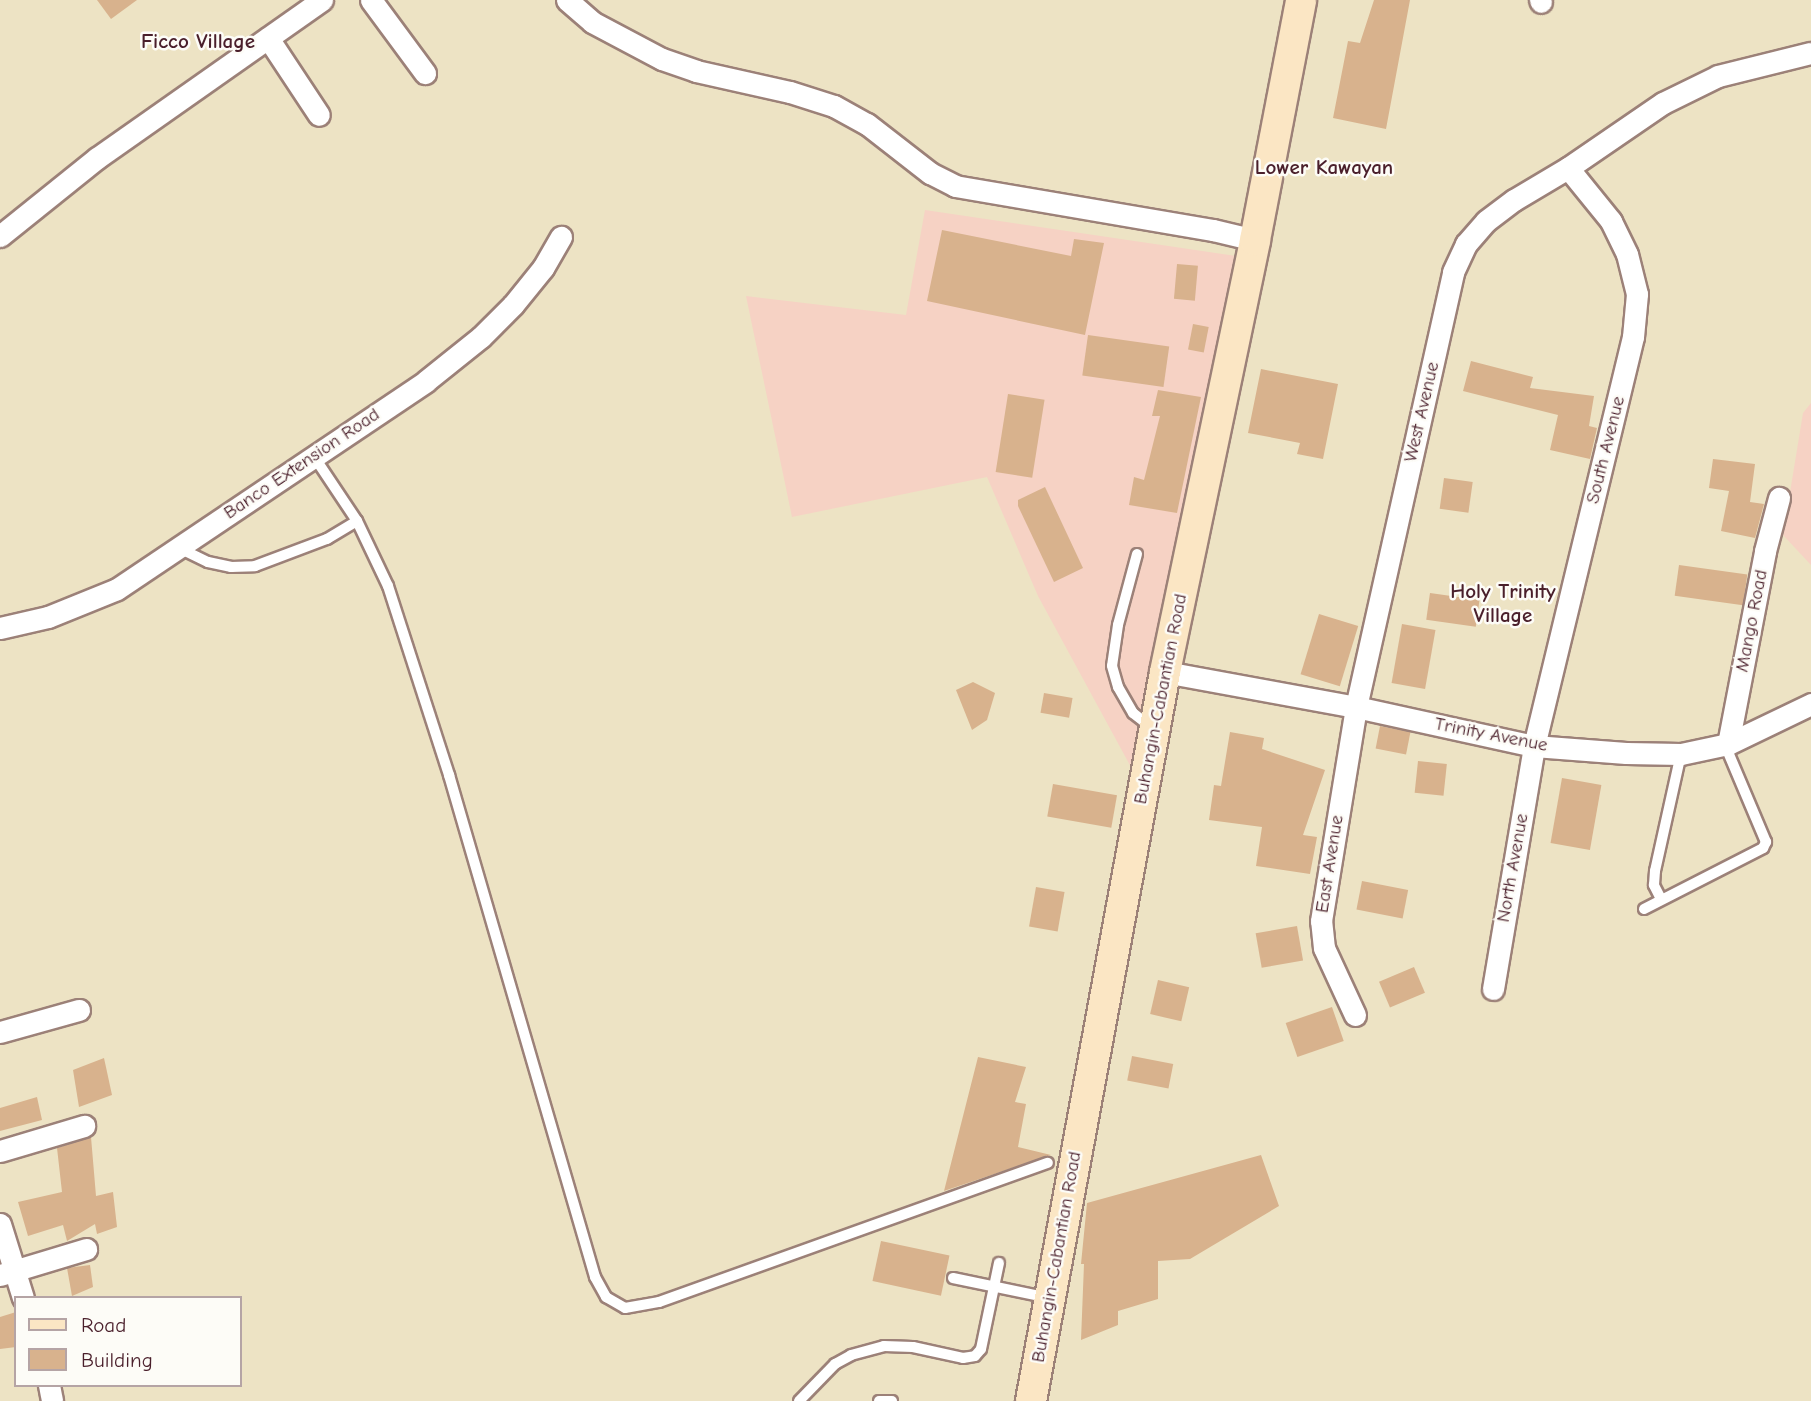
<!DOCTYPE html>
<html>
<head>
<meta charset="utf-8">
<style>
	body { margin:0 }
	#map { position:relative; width:1811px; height:1401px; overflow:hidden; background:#ede3c4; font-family:"Comic Neue",sans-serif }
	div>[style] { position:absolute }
	.built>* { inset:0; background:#f6d2c4 }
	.building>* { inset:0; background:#d8b28d; transform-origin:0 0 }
	.roads { filter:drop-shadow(2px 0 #9c8178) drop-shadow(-2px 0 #9c8178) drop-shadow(0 2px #9c8178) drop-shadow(0 -2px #9c8178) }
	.service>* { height:10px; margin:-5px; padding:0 5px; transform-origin:5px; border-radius:5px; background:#fff }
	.minor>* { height:21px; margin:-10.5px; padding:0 10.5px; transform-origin:10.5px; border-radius:10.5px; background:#fff }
	.secondary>* { height:30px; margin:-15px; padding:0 15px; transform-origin:15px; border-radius:15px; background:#fbe6c4 }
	span { translate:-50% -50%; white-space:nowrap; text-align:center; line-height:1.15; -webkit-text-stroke:5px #fdfcf7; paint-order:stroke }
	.street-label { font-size:19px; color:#4a1f2b }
	.neighbourhood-label { font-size:21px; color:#4a1f2b; font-weight:700 }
	.legend { position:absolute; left:14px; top:1296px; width:228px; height:91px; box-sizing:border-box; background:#fdfcf7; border:2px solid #b5a4a5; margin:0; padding:9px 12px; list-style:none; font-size:21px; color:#4a1f2b }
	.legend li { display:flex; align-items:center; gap:14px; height:35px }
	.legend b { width:35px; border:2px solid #b5a4a5 }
</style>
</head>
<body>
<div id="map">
	<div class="built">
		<i style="clip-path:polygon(925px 210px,1236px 256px,1132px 769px,1038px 596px,987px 477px,792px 517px,746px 296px,906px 315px)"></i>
		<i style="clip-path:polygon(1811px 403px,1811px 565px,1783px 535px,1803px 413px)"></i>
	</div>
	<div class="building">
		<i style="clip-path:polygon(97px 0,137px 0,111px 19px)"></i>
		<i style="clip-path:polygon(1374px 0,1410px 0,1386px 129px,1333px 118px,1348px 41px,1360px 43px)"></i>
		<i style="clip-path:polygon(942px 230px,1071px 256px,1074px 239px,1104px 243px,1085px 335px,927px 301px)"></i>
		<i style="left:1177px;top:264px;width:21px;height:35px;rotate:5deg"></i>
		<i style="left:1193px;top:324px;width:16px;height:26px;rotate:11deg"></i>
		<i style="left:1088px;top:335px;width:82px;height:41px;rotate:8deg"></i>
		<i style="clip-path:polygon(1471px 361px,1533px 377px,1530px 388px,1594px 396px,1589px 426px,1597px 428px,1590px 459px,1550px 450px,1558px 415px,1463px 391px)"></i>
		<i style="clip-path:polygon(1261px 369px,1338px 384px,1323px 459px,1297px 454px,1300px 443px,1248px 433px)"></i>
		<i style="clip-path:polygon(1158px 390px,1201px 397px,1177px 513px,1129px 505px,1134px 477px,1144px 480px,1160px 416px,1152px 416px)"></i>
		<i style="left:1008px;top:394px;width:37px;height:79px;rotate:9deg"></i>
		<i style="clip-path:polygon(1713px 459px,1755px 464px,1750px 502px,1764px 504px,1755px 538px,1721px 531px,1729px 491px,1709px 488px)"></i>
		<i style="left:1444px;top:478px;width:29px;height:31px;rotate:8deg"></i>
		<i style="clip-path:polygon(1045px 487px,1083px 568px,1054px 582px,1018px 506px,1018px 500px)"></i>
		<i style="left:1679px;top:565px;width:69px;height:31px;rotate:8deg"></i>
		<i style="left:1430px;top:593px;width:50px;height:27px;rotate:8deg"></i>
		<i style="left:1319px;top:614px;width:41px;height:63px;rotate:17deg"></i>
		<i style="left:1402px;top:624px;width:34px;height:60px;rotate:10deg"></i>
		<i style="clip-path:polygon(973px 682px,995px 693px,987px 720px,972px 730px,956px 690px)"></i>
		<i style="left:1044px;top:693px;width:29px;height:20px;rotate:10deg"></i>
		<i style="left:1380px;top:726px;width:31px;height:23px;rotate:11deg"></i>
		<i style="clip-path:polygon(1230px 732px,1264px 738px,1262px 749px,1325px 770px,1303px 835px,1317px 837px,1310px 874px,1256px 866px,1262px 827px,1209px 820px,1214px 785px,1221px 786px)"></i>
		<i style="left:1418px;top:761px;width:29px;height:32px;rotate:6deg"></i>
		<i style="left:1562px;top:778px;width:40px;height:66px;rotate:10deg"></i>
		<i style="left:1053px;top:784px;width:65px;height:33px;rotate:10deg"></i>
		<i style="left:1362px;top:881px;width:47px;height:29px;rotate:11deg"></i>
		<i style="left:1036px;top:887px;width:29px;height:40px;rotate:10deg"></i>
		<i style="left:1297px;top:926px;width:35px;height:42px;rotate:80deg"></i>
		<i style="left:1414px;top:967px;width:28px;height:38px;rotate:67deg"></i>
		<i style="left:1158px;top:980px;width:32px;height:35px;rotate:13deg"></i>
		<i style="left:1332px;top:1007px;width:36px;height:49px;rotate:71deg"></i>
		<i style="left:1132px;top:1056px;width:42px;height:25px;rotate:11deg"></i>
		<i style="clip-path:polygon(978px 1057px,1026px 1067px,1015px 1102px,1026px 1104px,1018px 1147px,1051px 1155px,944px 1191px)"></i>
		<i style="clip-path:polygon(104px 1058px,112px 1095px,79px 1107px,73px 1070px)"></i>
		<i style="clip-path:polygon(37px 1097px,42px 1120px,0 1131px,0 1108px)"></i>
		<i style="clip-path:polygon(91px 1137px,96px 1196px,113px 1192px,117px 1227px,97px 1234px,95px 1224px,67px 1241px,63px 1225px,28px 1236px,18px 1202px,62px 1192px,57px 1148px)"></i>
		<i style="clip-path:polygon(1261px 1155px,1279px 1206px,1190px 1259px,1158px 1261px,1158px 1299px,1118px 1311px,1118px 1325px,1081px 1340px,1084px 1264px,1081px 1264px,1087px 1203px)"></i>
		<i style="left:881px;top:1241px;width:70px;height:41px;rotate:12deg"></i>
		<i style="clip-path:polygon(90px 1265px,93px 1287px,72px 1296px,67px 1268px)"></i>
		<i style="clip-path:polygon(16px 1312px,16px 1347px,0 1349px,0 1317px)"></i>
	</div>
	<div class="roads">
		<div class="service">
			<i style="left:313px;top:455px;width:79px;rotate:56.3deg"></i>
			<i style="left:357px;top:521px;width:72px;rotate:64.5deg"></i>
			<i style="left:388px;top:586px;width:199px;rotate:72.1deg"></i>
			<i style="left:449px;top:775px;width:523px;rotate:73.78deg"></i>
			<i style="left:595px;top:1277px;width:23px;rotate:61deg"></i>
			<i style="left:606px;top:1297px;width:22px;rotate:30deg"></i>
			<i style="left:625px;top:1308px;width:35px;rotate:-10deg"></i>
			<i style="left:659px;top:1302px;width:413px;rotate:-19.7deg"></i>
			<i style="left:179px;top:548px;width:32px;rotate:26deg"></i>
			<i style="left:208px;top:562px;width:24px;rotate:12deg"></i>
			<i style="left:231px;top:567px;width:24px;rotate:-2deg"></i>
			<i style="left:255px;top:566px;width:77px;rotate:-20.6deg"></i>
			<i style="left:327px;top:539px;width:35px;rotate:-31deg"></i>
			<i style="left:1137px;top:554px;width:73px;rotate:105deg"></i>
			<i style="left:1118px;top:625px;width:41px;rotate:98.3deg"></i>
			<i style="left:1112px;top:666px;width:22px;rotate:74deg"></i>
			<i style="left:1118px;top:687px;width:30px;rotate:60deg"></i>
			<i style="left:1133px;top:713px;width:23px;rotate:38deg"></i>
			<i style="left:1661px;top:899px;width:16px;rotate:-117deg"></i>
			<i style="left:1654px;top:885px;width:14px;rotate:-86deg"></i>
			<i style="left:1655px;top:871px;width:120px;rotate:-77.5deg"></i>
			<i style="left:1644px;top:909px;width:134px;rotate:-27.1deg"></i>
			<i style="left:1763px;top:848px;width:7px;rotate:-63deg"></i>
			<i style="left:1766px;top:842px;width:105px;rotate:-112.9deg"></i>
			<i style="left:953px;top:1278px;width:99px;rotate:11.7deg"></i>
			<i style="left:799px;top:1401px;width:52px;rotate:-45.8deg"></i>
			<i style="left:835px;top:1364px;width:18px;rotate:-29deg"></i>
			<i style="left:851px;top:1355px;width:34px;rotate:-15deg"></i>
			<i style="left:884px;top:1346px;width:29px;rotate:2deg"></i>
			<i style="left:913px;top:1347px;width:51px;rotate:12.4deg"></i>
			<i style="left:963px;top:1358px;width:12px;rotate:-9deg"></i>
			<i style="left:975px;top:1356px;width:9px;rotate:-49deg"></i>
			<i style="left:981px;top:1349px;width:88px;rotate:-78.2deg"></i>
			<i style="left:879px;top:1401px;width:13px"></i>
		</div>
		<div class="minor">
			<i style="left:371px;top:0;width:91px;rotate:53.5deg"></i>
			<i style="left:567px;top:0;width:33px;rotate:41deg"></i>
			<i style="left:592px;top:22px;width:79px;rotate:27.9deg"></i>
			<i style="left:662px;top:59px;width:36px;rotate:19deg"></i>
			<i style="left:696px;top:71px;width:96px;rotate:12.6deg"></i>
			<i style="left:790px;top:92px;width:46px;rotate:17.7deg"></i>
			<i style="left:834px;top:106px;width:38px;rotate:29deg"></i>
			<i style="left:867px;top:124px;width:80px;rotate:37.9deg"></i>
			<i style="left:930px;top:173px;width:28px;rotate:27deg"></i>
			<i style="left:955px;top:186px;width:262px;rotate:9.7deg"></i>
			<i style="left:1213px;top:230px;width:43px;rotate:13.4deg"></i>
			<i style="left:1540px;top:0;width:2px;rotate:63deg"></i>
			<i style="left:268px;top:38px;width:92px;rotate:56.5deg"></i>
			<i style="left:0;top:236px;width:124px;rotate:-38.8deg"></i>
			<i style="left:97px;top:158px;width:275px;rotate:-35.1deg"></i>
			<i style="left:0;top:628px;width:49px;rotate:-12.9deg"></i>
			<i style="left:48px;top:617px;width:74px;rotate:-22.1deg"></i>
			<i style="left:117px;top:589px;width:372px;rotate:-33.9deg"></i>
			<i style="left:426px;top:381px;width:70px;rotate:-38.7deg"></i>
			<i style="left:481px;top:337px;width:45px;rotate:-45deg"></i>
			<i style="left:513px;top:305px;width:48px;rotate:-51deg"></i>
			<i style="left:543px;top:268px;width:36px;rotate:-60deg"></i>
			<i style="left:1165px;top:672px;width:194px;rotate:10.4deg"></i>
			<i style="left:1356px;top:707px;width:182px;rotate:12.4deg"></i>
			<i style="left:1534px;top:746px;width:92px;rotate:4.4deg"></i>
			<i style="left:1626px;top:753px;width:55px;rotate:1deg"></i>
			<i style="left:1681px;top:754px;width:48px;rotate:-12deg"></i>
			<i style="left:1728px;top:744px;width:92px;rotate:-25.7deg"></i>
			<i style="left:1728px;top:744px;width:197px;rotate:-79.1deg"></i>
			<i style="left:1765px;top:551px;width:55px;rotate:-75.2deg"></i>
			<i style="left:1493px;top:989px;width:246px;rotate:-80.4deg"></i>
			<i style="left:1534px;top:746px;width:421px;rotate:-76.4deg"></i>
			<i style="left:1633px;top:337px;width:43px;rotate:-84.7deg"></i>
			<i style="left:1637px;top:294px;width:41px;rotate:-104deg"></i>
			<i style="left:1627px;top:254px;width:37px;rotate:-116deg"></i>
			<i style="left:1611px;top:221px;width:68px;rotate:-129.1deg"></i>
			<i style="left:1355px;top:1015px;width:74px;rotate:-114.8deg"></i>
			<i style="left:1324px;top:948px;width:27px;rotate:-96deg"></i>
			<i style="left:1321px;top:921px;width:217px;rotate:-80.7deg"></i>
			<i style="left:1356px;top:707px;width:446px;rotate:-77.4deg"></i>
			<i style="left:1453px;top:272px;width:31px;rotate:-65deg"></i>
			<i style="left:1466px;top:244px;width:30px;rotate:-49deg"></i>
			<i style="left:1486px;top:221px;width:35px;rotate:-37deg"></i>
			<i style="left:1514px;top:200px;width:63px;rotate:-30.7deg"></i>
			<i style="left:1568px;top:168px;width:115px;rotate:-34.4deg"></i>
			<i style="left:1663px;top:103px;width:61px;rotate:-26.1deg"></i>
			<i style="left:1718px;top:76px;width:95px;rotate:-14deg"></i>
			<i style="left:0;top:1032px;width:82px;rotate:-15.6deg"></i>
			<i style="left:0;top:1151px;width:88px;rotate:-16.6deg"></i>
			<i style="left:0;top:1224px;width:77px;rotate:72.7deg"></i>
			<i style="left:0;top:1275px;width:90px;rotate:-16.8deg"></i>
			<i style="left:49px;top:1385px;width:16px;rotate:79deg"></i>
		</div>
		<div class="secondary">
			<i style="left:1031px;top:1401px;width:741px;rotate:-79.58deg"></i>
			<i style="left:1165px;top:672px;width:441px;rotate:-78.2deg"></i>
			<i style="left:1255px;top:240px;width:244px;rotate:-79.1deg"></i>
		</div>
	</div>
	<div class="street-label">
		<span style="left:1422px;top:412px;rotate:-77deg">West Avenue</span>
		<span style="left:1606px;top:450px;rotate:-76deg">South Avenue</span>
		<span style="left:302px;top:464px;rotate:-34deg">Banco Extension Road</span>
		<span style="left:1752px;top:621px;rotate:-79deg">Mango Road</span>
		<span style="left:1161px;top:699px;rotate:-79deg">Buhangin-Cabantian Road</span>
		<span style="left:1491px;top:735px;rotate:11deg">Trinity Avenue</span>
		<span style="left:1330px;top:864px;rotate:-81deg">East Avenue</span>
		<span style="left:1513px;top:868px;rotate:-80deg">North Avenue</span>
		<span style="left:1057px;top:1257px;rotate:-80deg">Buhangin-Cabantian Road</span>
	</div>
	<div class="neighbourhood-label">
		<span style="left:198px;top:41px">Ficco Village</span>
		<span style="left:1324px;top:167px">Lower Kawayan</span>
		<span style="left:1503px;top:603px">Holy Trinity<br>Village</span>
	</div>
	<ul class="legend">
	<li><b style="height:9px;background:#fbe6c4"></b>Road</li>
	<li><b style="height:19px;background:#d8b28d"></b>Building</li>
	</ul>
</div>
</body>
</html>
